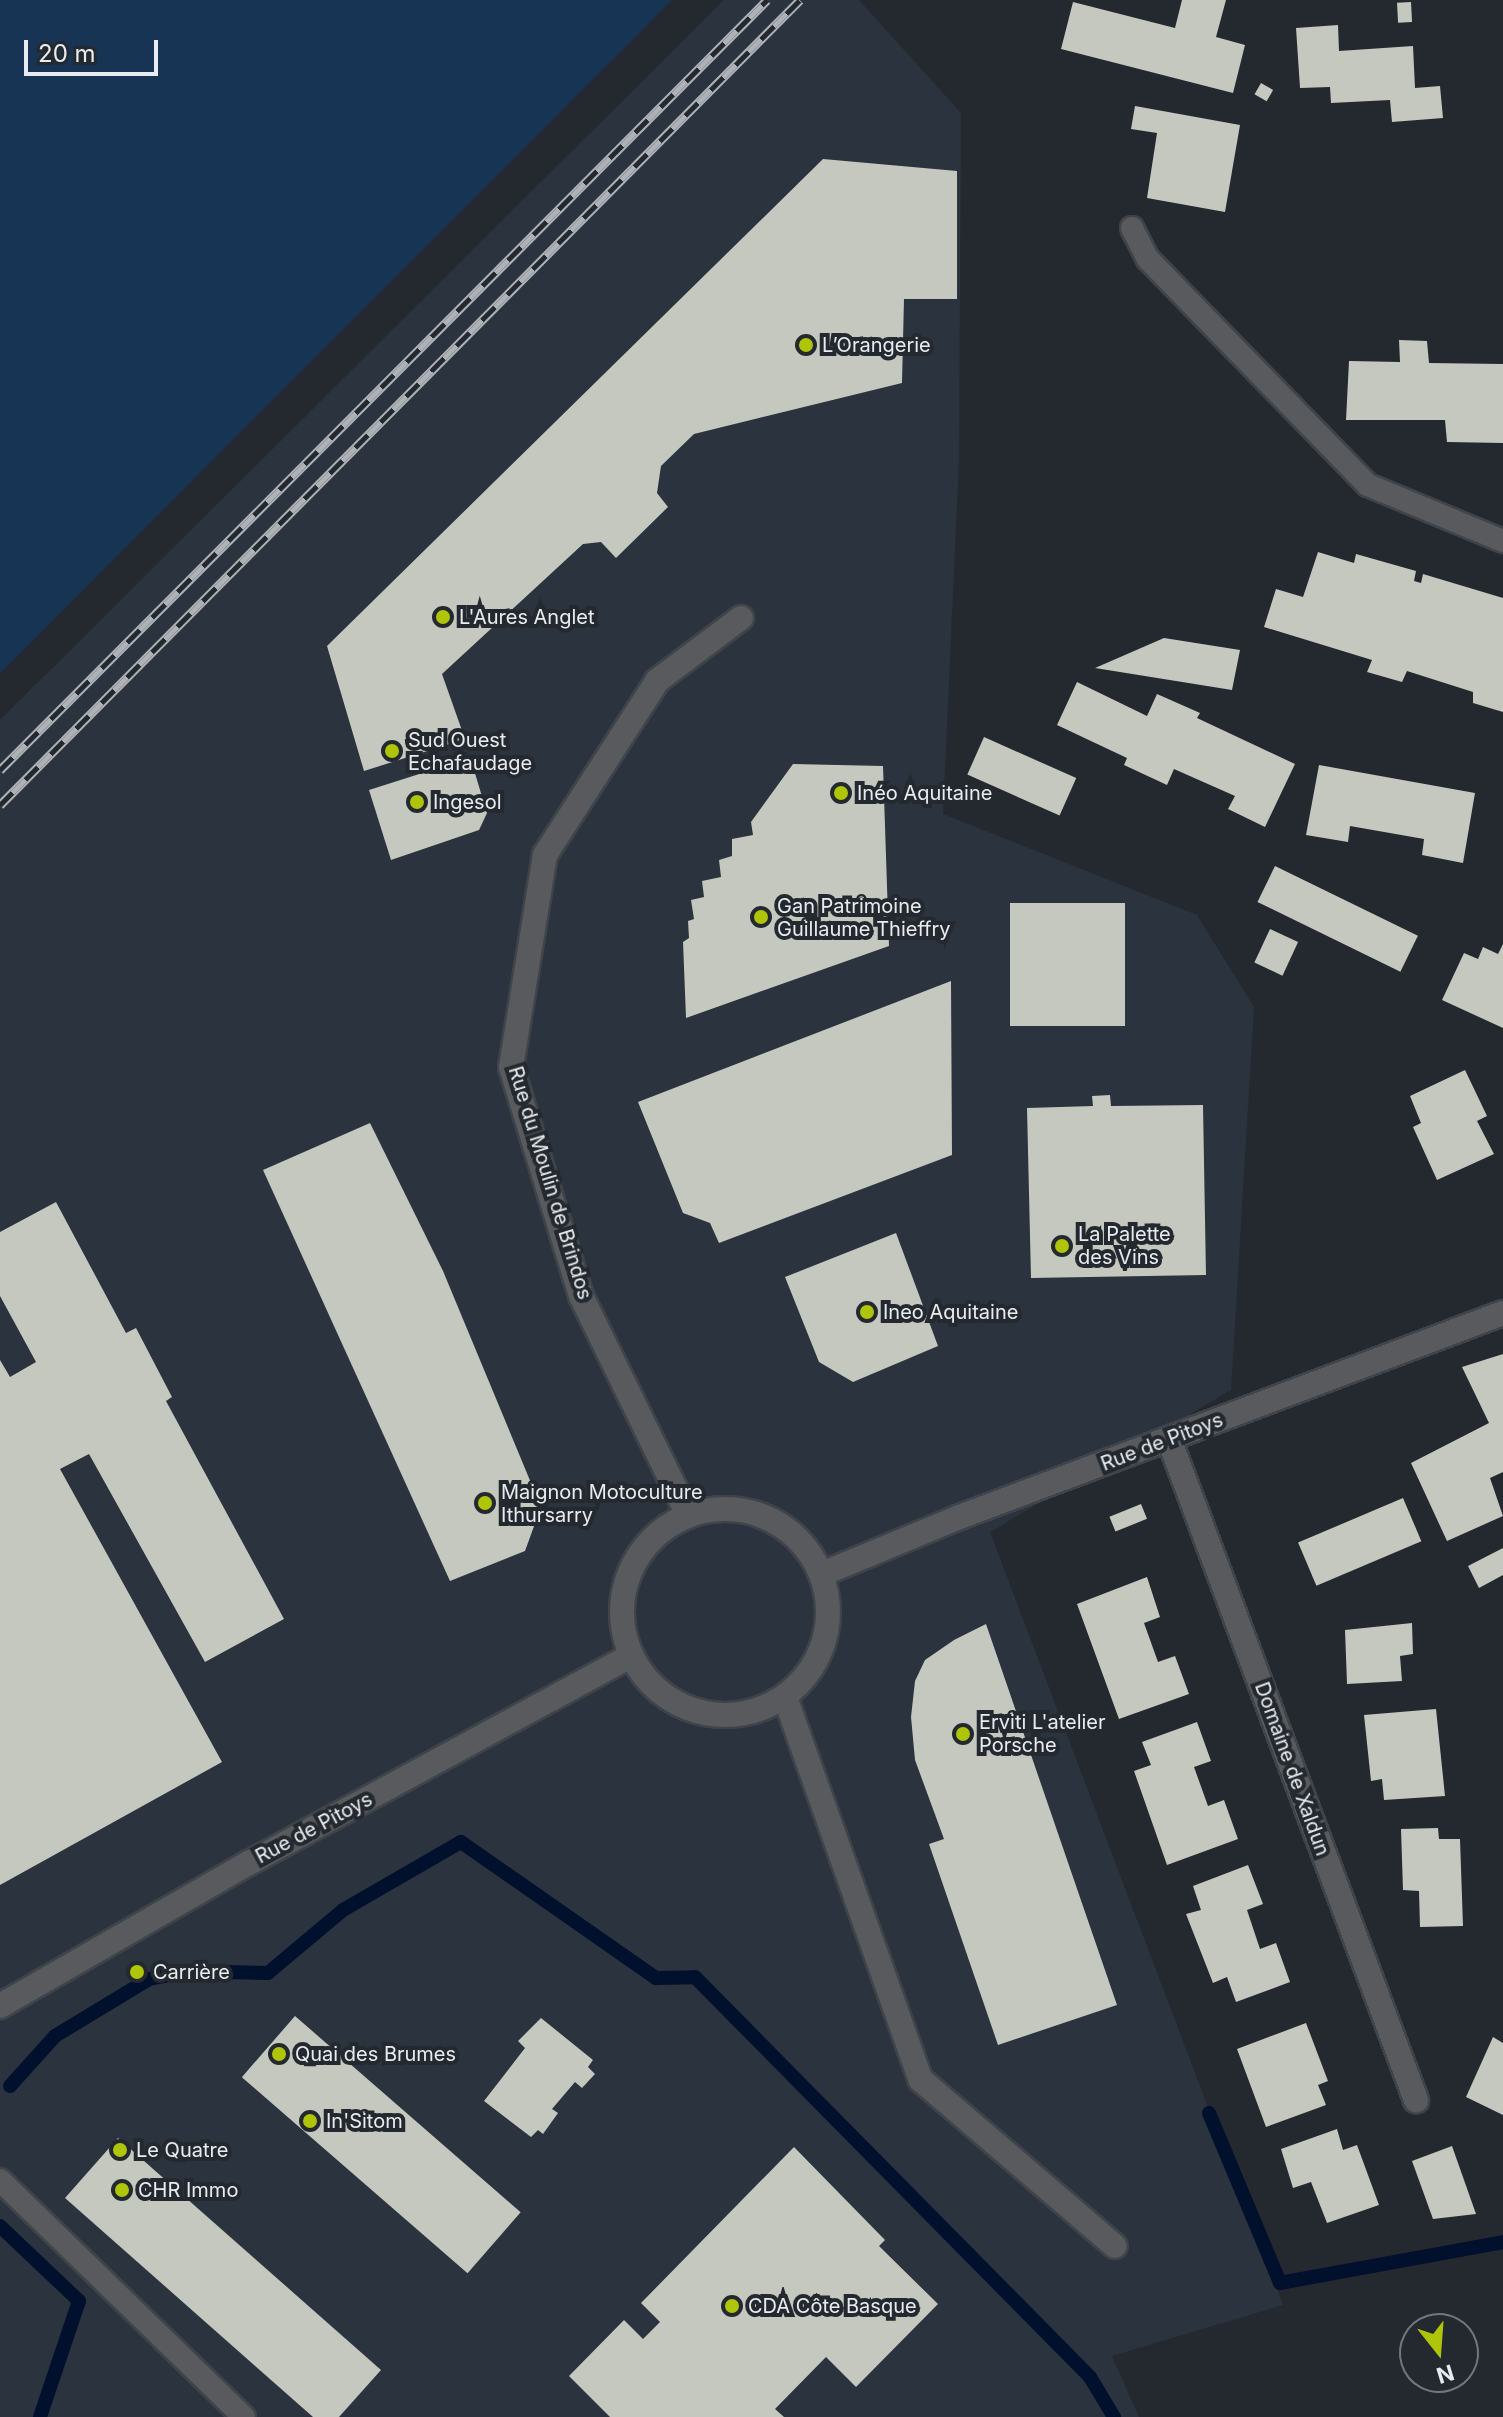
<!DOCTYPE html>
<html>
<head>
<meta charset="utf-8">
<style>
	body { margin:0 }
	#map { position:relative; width:1503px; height:2417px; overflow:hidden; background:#24292f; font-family:Inter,sans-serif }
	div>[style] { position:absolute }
	.built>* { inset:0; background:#2a333e }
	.green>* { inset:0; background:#183454 }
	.stream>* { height:14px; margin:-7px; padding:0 7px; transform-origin:7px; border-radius:7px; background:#00102d }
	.building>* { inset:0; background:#c5c8be; transform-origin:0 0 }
	.roads { filter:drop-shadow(2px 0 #3f444a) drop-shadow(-2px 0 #3f444a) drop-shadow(0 2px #3f444a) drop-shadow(0 -2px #3f444a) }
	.service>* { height:22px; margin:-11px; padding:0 11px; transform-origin:11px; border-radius:11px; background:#585a5d }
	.minor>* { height:24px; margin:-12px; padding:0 12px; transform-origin:12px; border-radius:12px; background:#585a5d }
	.tertiary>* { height:24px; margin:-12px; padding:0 12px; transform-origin:12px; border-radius:12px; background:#585a5d }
	.tertiary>.ring { margin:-12px; padding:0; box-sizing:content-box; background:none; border:24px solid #585a5d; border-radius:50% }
	.rail>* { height:9px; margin-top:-4.5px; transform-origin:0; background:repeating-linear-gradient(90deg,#24292f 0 18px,#aeb2b7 0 36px); box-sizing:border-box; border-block:2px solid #aeb2b7 }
	.dots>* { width:22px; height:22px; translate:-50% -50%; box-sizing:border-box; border:4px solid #24292f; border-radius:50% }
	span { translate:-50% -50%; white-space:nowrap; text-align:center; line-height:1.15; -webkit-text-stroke:8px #24292f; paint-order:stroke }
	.poi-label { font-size:20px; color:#e8ecf0 }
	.left { translate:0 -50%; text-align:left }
	.street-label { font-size:20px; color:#e8ecf0 }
	.north { position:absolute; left:1399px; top:2313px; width:80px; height:80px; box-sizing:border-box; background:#24292f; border:2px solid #72777c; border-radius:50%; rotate:163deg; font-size:22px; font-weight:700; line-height:32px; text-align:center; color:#e8ecf0 }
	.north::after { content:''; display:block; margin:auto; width:28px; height:36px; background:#aec50a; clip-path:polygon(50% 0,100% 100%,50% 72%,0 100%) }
	.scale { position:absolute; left:24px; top:40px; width:134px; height:36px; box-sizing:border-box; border:4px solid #e8ecf0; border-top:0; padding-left:10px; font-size:24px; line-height:28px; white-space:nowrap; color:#e8ecf0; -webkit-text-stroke:6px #24292f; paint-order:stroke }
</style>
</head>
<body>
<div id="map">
	<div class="built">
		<i style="clip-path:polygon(724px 0,859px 0,961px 113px,959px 461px,943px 814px,1197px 915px,1254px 1007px,1231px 1390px,990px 1532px,1283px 2305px,1112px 2356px,1139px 2417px,0 2417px,0 720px)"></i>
	</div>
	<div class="green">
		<i style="clip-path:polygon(0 0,672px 0,0 673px)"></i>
	</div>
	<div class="stream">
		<i style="left:10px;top:2086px;width:67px;rotate:-48deg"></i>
		<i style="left:55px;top:2036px;width:110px;rotate:-31.2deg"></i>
		<i style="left:149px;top:1979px;width:42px;rotate:-11deg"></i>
		<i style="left:190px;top:1971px;width:78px;rotate:1.5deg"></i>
		<i style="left:268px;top:1973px;width:98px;rotate:-40deg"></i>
		<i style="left:343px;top:1910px;width:136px;rotate:-30deg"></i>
		<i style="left:461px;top:1842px;width:238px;rotate:34.9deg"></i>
		<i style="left:656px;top:1978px;width:39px;rotate:-1deg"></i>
		<i style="left:695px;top:1977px;width:562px;rotate:45.36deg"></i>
		<i style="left:1090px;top:2377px;width:47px;rotate:59deg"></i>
		<i style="left:1209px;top:2113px;width:184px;rotate:67.3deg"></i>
		<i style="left:1280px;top:2283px;width:227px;rotate:-10.4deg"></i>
		<i style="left:0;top:2226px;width:109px;rotate:43.5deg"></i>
		<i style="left:79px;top:2301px;width:122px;rotate:108.6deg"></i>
	</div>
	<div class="building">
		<i style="clip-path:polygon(1182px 0,1226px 0,1216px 37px,1245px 45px,1233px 93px,1061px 49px,1073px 2px,1175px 28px)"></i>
		<i style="left:1411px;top:2px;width:20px;height:14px;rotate:87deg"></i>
		<i style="clip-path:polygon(1338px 25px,1339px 51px,1413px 46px,1415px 88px,1440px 86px,1443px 118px,1392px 122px,1390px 100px,1331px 103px,1330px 87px,1300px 88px,1296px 28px)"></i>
		<i style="left:1261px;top:83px;width:14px;height:13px;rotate:30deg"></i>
		<i style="clip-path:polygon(1135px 106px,1240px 125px,1225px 212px,1147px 198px,1157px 133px,1131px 129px)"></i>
		<i style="clip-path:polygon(823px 159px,957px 171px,957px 299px,904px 299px,902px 383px,694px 434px,661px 466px,657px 493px,668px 507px,616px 558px,601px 542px,583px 544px,442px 674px,465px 739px,364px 771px,327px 646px)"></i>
		<i style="clip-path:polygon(1399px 340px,1427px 341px,1429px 363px,1503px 364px,1503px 443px,1447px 442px,1445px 420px,1346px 420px,1349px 361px,1400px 362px)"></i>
		<i style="clip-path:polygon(1318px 552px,1354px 563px,1356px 554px,1416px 571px,1414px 581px,1421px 583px,1423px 574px,1503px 598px,1503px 712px,1473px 703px,1473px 692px,1407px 671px,1402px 682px,1367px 672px,1372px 660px,1264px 627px,1276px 589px,1303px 597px)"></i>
		<i style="clip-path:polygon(1164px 638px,1240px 650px,1232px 690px,1095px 668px)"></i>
		<i style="clip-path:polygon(1077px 682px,1147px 716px,1157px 694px,1200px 713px,1197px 718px,1295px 764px,1265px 827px,1228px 809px,1235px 796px,1174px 769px,1167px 785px,1124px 765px,1127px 758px,1057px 725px)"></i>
		<i style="left:984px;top:737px;width:101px;height:41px;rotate:24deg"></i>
		<i style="clip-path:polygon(457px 762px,474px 770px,487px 813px,479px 830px,391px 860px,369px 790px)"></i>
		<i style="clip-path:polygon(793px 764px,883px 766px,889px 946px,686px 1018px,683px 942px,689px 938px,688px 921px,694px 919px,691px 900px,704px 897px,702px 881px,721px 877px,719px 860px,732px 856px,732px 839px,753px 835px,751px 822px)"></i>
		<i style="clip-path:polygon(1319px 765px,1475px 793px,1463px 863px,1422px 855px,1424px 839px,1350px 826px,1348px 842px,1306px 835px)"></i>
		<i style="left:1275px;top:866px;width:159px;height:40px;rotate:26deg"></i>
		<i style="left:1010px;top:903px;width:115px;height:123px"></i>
		<i style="left:1270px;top:929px;width:31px;height:37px;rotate:25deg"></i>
		<i style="clip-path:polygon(1503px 944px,1503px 1028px,1442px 1000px,1464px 953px,1478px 959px,1483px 947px,1498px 954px)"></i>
		<i style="clip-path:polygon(951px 981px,952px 1155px,719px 1243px,710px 1223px,683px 1213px,638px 1102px)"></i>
		<i style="clip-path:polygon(1465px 1070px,1487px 1116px,1477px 1121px,1494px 1154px,1437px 1180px,1413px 1127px,1421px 1123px,1410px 1096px)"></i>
		<i style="clip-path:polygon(1110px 1095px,1111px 1106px,1203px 1105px,1206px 1275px,1031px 1278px,1027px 1108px,1093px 1106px,1092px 1096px)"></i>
		<i style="clip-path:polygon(370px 1123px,443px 1271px,541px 1507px,525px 1551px,450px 1581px,263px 1170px)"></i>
		<i style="clip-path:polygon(56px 1202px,126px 1333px,136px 1328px,172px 1397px,166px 1401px,284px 1619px,205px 1662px,89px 1454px,60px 1469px,222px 1762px,0 1885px,0 1360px,10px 1377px,36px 1362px,0 1296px,0 1232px)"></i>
		<i style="clip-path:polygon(896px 1233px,938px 1346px,853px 1382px,819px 1362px,785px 1277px)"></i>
		<i style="clip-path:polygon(1503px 1354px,1503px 1472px,1490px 1478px,1503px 1516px,1447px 1541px,1411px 1463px,1489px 1423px,1462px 1367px)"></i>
		<i style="left:1403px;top:1498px;width:47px;height:114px;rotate:67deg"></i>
		<i style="left:1141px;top:1504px;width:16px;height:34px;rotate:68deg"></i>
		<i style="clip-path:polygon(1503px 1548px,1503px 1575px,1479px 1588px,1468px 1566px)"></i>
		<i style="clip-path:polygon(1147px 1577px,1160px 1617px,1144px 1623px,1158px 1662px,1175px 1656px,1189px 1694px,1119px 1719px,1077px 1604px)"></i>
		<i style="clip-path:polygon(1412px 1623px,1413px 1654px,1400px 1656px,1402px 1681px,1347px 1684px,1345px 1630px)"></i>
		<i style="clip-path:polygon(986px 1624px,1117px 2005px,998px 2045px,929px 1844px,944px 1839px,915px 1760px,911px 1717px,915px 1681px,925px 1660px,954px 1640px)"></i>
		<i style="clip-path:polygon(1436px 1709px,1445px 1796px,1384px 1800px,1382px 1779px,1371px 1781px,1364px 1715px)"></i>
		<i style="clip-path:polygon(1197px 1722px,1211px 1761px,1194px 1767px,1208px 1806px,1224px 1800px,1238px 1839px,1167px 1865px,1134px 1771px,1151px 1765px,1142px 1742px)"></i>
		<i style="clip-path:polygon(1438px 1828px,1439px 1839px,1460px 1839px,1463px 1926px,1420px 1927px,1419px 1891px,1403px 1890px,1401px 1829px)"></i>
		<i style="clip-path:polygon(1248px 1865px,1263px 1904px,1247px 1910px,1260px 1949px,1276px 1943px,1290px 1982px,1236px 2002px,1227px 1977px,1213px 1983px,1186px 1914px,1201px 1910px,1193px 1886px)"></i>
		<i style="left:295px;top:2016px;width:299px;height:81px;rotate:41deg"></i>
		<i style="clip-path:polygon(541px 2018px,593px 2060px,588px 2067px,595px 2074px,582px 2088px,575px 2082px,552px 2109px,558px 2113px,543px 2134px,538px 2130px,531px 2137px,484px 2101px,525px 2048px,518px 2041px)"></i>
		<i style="clip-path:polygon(1306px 2023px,1328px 2081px,1318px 2085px,1326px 2105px,1266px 2127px,1237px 2049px)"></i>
		<i style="clip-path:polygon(1493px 2037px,1503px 2043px,1503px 2115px,1466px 2097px)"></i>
		<i style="clip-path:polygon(1337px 2129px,1343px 2150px,1357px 2145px,1379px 2205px,1327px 2223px,1311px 2182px,1293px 2188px,1281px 2149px)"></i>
		<i style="clip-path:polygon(118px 2138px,381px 2370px,339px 2417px,313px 2417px,65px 2198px)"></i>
		<i style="clip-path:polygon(1452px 2146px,1476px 2214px,1433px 2219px,1412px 2161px)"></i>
		<i style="clip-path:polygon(794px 2147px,885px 2240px,879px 2246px,938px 2304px,856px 2387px,826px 2357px,775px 2409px,784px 2417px,610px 2417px,569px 2376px,624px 2320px,643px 2339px,660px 2322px,641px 2303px)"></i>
	</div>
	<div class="roads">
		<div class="service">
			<i style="left:1132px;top:228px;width:35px;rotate:63deg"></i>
			<i style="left:1148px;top:259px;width:315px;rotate:45.8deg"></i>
			<i style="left:1368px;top:485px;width:146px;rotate:22.5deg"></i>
			<i style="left:0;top:2180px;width:340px;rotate:44.2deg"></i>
		</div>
		<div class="minor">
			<i style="left:1169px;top:1439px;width:706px;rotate:69.51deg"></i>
			<i style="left:688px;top:1515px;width:244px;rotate:-116deg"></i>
			<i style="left:581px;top:1296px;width:239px;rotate:-107deg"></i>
			<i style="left:511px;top:1067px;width:215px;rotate:-80.9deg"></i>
			<i style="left:545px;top:855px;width:207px;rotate:-57.2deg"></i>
			<i style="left:657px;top:681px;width:105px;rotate:-36.9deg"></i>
			<i style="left:785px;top:1697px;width:406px;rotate:70.5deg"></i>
			<i style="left:921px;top:2080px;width:255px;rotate:40.6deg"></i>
		</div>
		<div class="tertiary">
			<i class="ring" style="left:622px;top:1509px;width:182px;height:182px"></i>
			<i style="left:822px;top:1574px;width:146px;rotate:-22.5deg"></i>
			<i style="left:957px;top:1518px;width:583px;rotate:-20.58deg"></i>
			<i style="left:0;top:2006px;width:287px;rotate:-29.9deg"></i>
			<i style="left:249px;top:1863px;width:434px;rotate:-28.5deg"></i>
		</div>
	</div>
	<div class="rail">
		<i style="left:0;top:770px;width:1087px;rotate:-45.11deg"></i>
		<i style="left:0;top:805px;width:1135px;rotate:-45.18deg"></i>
	</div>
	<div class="dots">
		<i style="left:806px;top:345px;background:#aec50a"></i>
		<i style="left:443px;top:617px;background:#aec50a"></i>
		<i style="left:392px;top:751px;background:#aec50a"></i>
		<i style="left:841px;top:793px;background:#aec50a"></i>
		<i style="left:417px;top:802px;background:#aec50a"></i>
		<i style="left:761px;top:917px;background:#aec50a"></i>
		<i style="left:1062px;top:1246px;background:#aec50a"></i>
		<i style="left:867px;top:1312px;background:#aec50a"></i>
		<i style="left:485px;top:1503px;background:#aec50a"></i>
		<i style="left:963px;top:1734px;background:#aec50a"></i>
		<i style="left:137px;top:1972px;background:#aec50a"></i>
		<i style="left:279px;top:2054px;background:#aec50a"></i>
		<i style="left:310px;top:2121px;background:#aec50a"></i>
		<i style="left:120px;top:2150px;background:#aec50a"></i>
		<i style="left:122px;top:2190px;background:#aec50a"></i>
		<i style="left:732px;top:2306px;background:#aec50a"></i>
	</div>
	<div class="poi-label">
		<span class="left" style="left:822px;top:345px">L’Orangerie</span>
		<span class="left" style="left:459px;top:617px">L'Aures Anglet</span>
		<span class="left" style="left:408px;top:752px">Sud Ouest<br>Echafaudage</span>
		<span class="left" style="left:857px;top:793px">Inéo Aquitaine</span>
		<span class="left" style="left:433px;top:802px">Ingesol</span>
		<span class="left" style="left:777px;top:918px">Gan Patrimoine<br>Guillaume Thieffry</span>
		<span class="left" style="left:1078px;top:1246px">La Palette<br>des Vins</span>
		<span class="left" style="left:883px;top:1312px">Ineo Aquitaine</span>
		<span class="left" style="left:501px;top:1504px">Maignon Motoculture<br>Ithursarry</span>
		<span class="left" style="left:979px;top:1734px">Erviti L'atelier<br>Porsche</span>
		<span class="left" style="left:153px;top:1972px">Carrière</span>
		<span class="left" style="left:295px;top:2054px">Quai des Brumes</span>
		<span class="left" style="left:326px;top:2121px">In'Sitom</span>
		<span class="left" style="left:136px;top:2150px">Le Quatre</span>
		<span class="left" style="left:138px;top:2190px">CHR Immo</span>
		<span class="left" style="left:748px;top:2306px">CDA Côte Basque</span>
	</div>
	<div class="street-label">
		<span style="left:550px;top:1183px;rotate:73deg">Rue du Moulin de Brindos</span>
		<span style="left:1162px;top:1442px;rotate:-21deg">Rue de Pitoys</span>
		<span style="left:1292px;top:1769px;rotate:70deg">Domaine de Xaldun</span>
		<span style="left:314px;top:1828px;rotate:-28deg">Rue de Pitoys</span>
	</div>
	<div class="north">N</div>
	<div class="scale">20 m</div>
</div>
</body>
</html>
